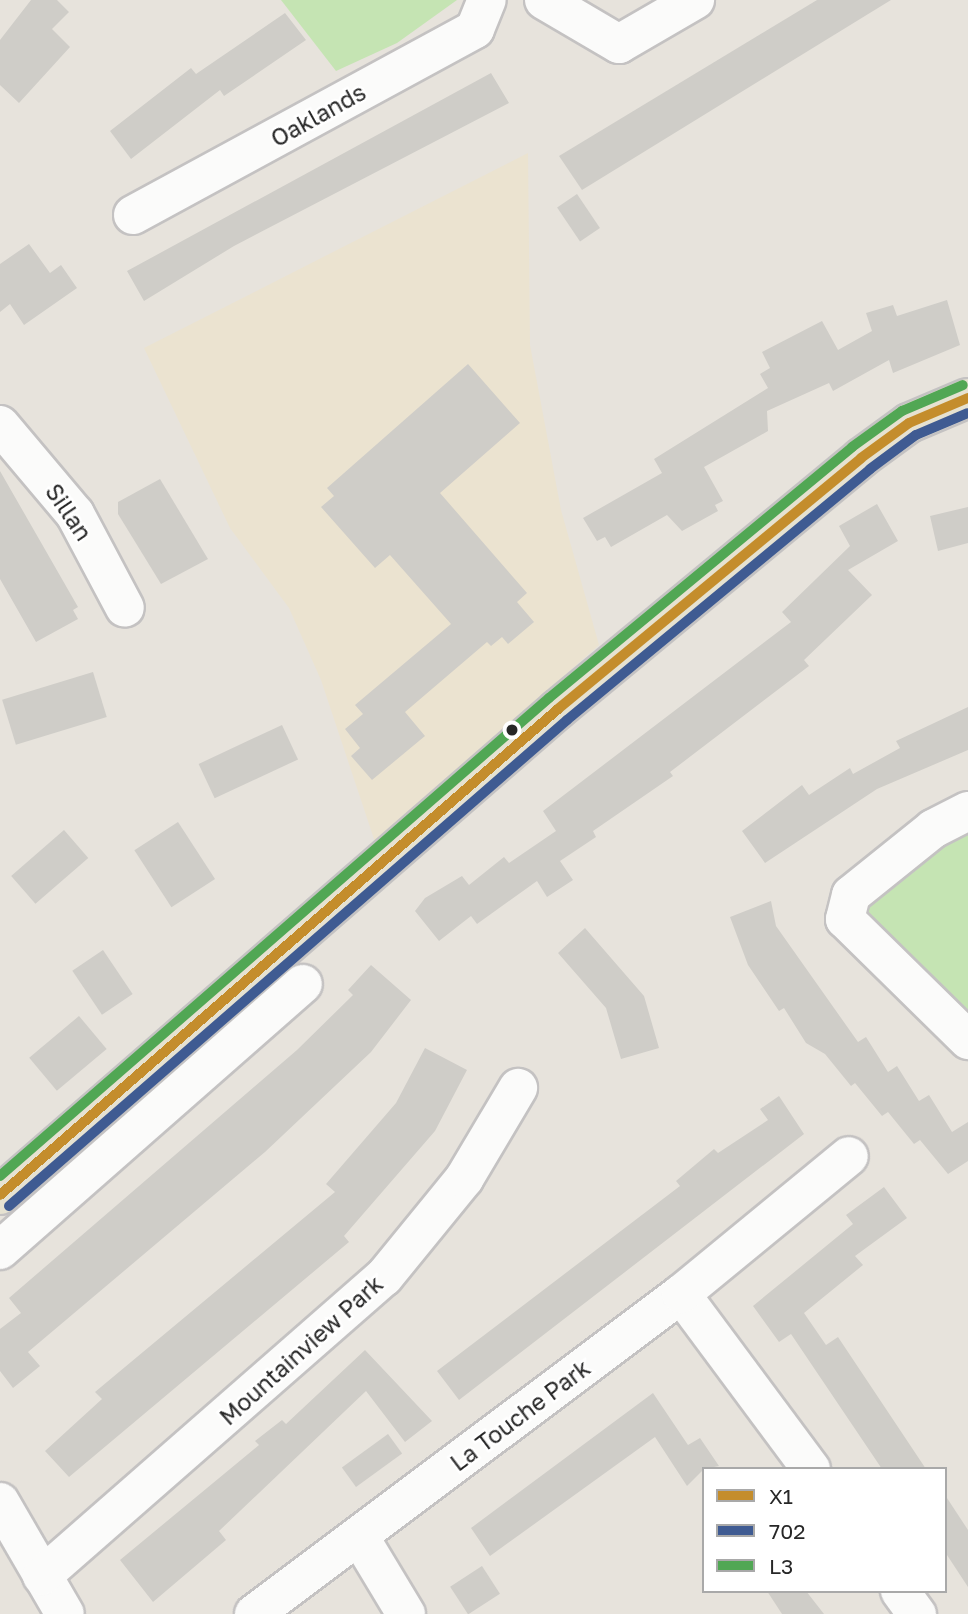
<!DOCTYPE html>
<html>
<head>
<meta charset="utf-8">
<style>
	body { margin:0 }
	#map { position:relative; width:968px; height:1614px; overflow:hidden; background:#e7e3dc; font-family:"Golos Text",sans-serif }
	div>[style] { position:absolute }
	.education>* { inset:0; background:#ebe3d0 }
	.green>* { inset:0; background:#c5e4b3 }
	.building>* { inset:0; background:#cfcdc8; transform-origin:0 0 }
	.roads { filter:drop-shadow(2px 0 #c4c2c2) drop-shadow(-2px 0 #c4c2c2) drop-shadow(0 2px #c4c2c2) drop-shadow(0 -2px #c4c2c2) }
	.minor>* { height:38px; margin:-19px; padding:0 19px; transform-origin:19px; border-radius:19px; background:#fbfbfa }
	.major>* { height:38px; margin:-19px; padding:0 19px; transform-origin:19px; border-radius:19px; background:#e6e2d1 }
	.bus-1>* { height:10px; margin:-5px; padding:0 5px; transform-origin:5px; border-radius:5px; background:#c48d2c }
	.bus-2>* { height:10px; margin:-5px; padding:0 5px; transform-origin:5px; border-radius:5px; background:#3f5b92 }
	.bus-3>* { height:10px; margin:-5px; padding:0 5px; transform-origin:5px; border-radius:5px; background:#51a754 }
	.dots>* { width:19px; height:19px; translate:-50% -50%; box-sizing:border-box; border:4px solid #fff; border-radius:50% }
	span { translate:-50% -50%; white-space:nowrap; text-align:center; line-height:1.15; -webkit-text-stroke:5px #fff; paint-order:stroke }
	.street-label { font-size:23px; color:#272727 }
	.legend { position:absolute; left:702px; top:1467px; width:245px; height:126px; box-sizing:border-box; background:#fff; border:2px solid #a9a9a9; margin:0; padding:9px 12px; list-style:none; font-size:21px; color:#272727 }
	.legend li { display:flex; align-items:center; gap:14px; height:35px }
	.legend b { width:35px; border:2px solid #a9a9a9 }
</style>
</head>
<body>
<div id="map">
	<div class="education">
		<i style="clip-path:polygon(528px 153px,530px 345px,561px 510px,599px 645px,375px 842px,321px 680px,289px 608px,230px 528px,144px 348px)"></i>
	</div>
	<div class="green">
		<i style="clip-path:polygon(281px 0,457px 0,397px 43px,336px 71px)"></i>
		<i style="clip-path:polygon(968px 824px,968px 1023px,861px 925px,861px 903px)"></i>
	</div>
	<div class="building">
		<i style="clip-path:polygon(31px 0,57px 0,69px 12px,52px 29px,70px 47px,19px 103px,0 85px,0 40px)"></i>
		<i style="clip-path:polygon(817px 0,891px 0,582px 190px,559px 156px)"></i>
		<i style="clip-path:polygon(285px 13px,306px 40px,224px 96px,220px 90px,131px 159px,110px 131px,191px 68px,196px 74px)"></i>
		<i style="clip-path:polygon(491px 73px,509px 103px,234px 246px,144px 301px,127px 271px)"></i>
		<i style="left:577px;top:194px;width:41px;height:24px;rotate:56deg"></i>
		<i style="clip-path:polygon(29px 244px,50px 273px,61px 265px,77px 288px,24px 325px,10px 304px,0 312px,0 264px)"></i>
		<i style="clip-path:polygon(947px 300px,960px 345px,893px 373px,889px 360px,833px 391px,829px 383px,767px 411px,768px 431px,704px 467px,723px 501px,715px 505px,718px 511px,682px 531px,667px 515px,611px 547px,605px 537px,597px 541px,583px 518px,662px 473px,654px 459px,768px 388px,760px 374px,770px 368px,762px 352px,822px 321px,838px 350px,872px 331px,866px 313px,893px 305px,897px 316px)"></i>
		<i style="clip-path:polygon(468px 364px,520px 423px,440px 493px,527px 593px,517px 602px,534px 622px,508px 644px,502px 637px,491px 646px,487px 642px,405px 712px,425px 736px,372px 780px,351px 756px,360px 748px,345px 729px,363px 714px,355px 705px,451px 624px,390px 555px,375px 568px,321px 507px,334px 496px,327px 488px)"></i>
		<i style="clip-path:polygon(0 471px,78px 607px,73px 610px,78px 619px,36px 642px,0 579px)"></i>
		<i style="clip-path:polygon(160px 479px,208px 559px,161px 584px,118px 514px,118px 502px)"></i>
		<i style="clip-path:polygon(877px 504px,898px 541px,848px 570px,872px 595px,804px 660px,809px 666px,670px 772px,673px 776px,593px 831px,596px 837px,560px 861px,573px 880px,547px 897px,537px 881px,477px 924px,471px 916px,439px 941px,415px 911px,425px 898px,462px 876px,469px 885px,504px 857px,509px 863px,556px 831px,543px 811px,791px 622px,782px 612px,850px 546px,839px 526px)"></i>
		<i style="clip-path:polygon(968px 507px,968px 543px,938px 551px,930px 516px)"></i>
		<i style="left:93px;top:672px;width:47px;height:95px;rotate:73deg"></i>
		<i style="clip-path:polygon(968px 707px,968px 750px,877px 789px,765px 863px,742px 831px,802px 785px,809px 795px,850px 768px,853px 774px,900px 748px,896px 741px)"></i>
		<i style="left:282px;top:725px;width:38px;height:92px;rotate:65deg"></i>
		<i style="left:178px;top:822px;width:68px;height:52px;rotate:57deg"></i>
		<i style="left:64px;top:830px;width:37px;height:70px;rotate:49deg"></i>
		<i style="clip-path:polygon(771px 901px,776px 926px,858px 1042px,866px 1037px,888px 1072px,897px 1066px,919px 1101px,929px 1095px,952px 1132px,968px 1122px,968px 1161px,948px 1174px,920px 1140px,914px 1144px,888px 1112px,882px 1116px,855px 1083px,851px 1086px,825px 1054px,806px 1043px,784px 1008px,779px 1011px,748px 965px,730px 917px)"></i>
		<i style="clip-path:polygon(585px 928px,644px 996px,659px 1048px,621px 1059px,606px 1008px,558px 953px)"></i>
		<i style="left:103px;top:950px;width:53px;height:37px;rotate:56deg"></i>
		<i style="clip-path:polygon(371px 965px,411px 1000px,371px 1052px,265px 1152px,28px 1352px,40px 1366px,13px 1388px,0 1371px,0 1329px,21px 1313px,9px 1298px,297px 1050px,353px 995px,348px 990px)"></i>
		<i style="left:79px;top:1016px;width:43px;height:65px;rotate:50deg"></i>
		<i style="clip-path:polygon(425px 1048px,467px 1070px,435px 1131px,344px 1236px,349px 1242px,69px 1477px,45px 1451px,102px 1399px,95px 1392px,335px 1192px,326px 1184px,396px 1103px)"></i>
		<i style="clip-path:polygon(779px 1096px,804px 1134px,459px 1400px,437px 1371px,680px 1186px,676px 1181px,714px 1149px,718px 1153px,768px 1120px,760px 1109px)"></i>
		<i style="clip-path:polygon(884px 1187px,907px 1218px,855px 1256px,863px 1265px,804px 1313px,826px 1345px,838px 1337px,926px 1469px,882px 1469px,791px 1334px,779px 1342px,753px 1306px,853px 1224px,846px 1215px)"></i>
		<i style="clip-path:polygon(365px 1350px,432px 1421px,405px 1442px,366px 1391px,219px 1531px,226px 1540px,153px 1602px,120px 1560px,259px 1445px,255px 1441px,282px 1420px,286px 1424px)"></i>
		<i style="clip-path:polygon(653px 1393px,688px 1445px,700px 1438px,719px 1466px,704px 1469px,687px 1486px,655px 1437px,490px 1556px,471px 1528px)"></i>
		<i style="left:388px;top:1434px;width:24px;height:57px;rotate:54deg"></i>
		<i style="clip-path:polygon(945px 1495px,968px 1530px,968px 1587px,945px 1552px)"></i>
		<i style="left:482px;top:1566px;width:33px;height:38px;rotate:57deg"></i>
		<i style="clip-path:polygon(767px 1591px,806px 1591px,824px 1614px,782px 1614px)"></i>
	</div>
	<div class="roads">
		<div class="minor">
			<i style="left:544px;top:0;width:87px;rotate:30.4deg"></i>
			<i style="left:619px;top:44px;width:88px;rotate:-30.1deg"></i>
			<i style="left:133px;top:215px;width:389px;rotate:-28.5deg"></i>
			<i style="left:475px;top:29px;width:31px;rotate:-68deg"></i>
			<i style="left:0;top:425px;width:116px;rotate:49.9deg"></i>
			<i style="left:75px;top:514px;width:106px;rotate:62deg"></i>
			<i style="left:968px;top:811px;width:39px;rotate:153deg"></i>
			<i style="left:933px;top:829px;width:105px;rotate:141.2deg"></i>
			<i style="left:851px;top:895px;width:25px;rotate:104deg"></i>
			<i style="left:845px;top:919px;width:173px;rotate:44.5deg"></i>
			<i style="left:0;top:1250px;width:403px;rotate:-41.3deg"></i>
			<i style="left:681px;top:1294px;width:218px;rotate:53.4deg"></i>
			<i style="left:0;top:1502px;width:129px;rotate:59.9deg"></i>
			<i style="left:359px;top:1536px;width:91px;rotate:58.9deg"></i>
			<i style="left:42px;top:1576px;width:454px;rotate:-41.2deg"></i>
			<i style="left:384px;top:1277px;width:127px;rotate:-50.8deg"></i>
			<i style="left:464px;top:1179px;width:106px;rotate:-59.3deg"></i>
			<i style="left:900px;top:1591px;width:29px;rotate:54deg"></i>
			<i style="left:254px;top:1614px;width:534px;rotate:-36.85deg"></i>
			<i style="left:681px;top:1294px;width:217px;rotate:-39.4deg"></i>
		</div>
		<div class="major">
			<i style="left:0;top:1195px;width:740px;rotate:-41.05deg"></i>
			<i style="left:558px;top:709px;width:393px;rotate:-39.6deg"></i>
			<i style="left:861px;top:458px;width:59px;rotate:-36.1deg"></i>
			<i style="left:909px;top:423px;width:64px;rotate:-23deg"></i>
		</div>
	</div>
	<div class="bus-1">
		<i style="left:0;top:1195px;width:740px;rotate:-41.05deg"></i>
		<i style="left:558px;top:709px;width:393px;rotate:-39.6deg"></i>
		<i style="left:861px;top:458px;width:59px;rotate:-36.1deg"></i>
		<i style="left:909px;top:423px;width:64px;rotate:-23deg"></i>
	</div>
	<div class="bus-2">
		<i style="left:9px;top:1206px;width:740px;rotate:-41.05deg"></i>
		<i style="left:567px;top:720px;width:393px;rotate:-39.6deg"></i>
		<i style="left:870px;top:469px;width:57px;rotate:-36.5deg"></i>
		<i style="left:916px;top:435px;width:56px;rotate:-22.9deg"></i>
	</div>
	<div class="bus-3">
		<i style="left:0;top:1176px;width:728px;rotate:-41.05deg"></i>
		<i style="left:549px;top:698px;width:393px;rotate:-39.6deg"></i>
		<i style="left:852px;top:447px;width:62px;rotate:-35.8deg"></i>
		<i style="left:902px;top:411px;width:66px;rotate:-23.1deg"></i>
	</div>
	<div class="dots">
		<i style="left:512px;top:730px;background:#272727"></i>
	</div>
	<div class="street-label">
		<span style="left:318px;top:115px;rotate:-29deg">Oaklands</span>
		<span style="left:69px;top:512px;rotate:56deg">Sillan</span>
		<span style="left:301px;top:1350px;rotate:-42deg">Mountainview Park</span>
		<span style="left:520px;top:1415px;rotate:-37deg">La Touche Park</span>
	</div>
	<ul class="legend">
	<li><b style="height:9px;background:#c48d2c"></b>X1</li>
	<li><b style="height:9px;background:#3f5b92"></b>702</li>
	<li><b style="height:9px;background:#51a754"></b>L3</li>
	</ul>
</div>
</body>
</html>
